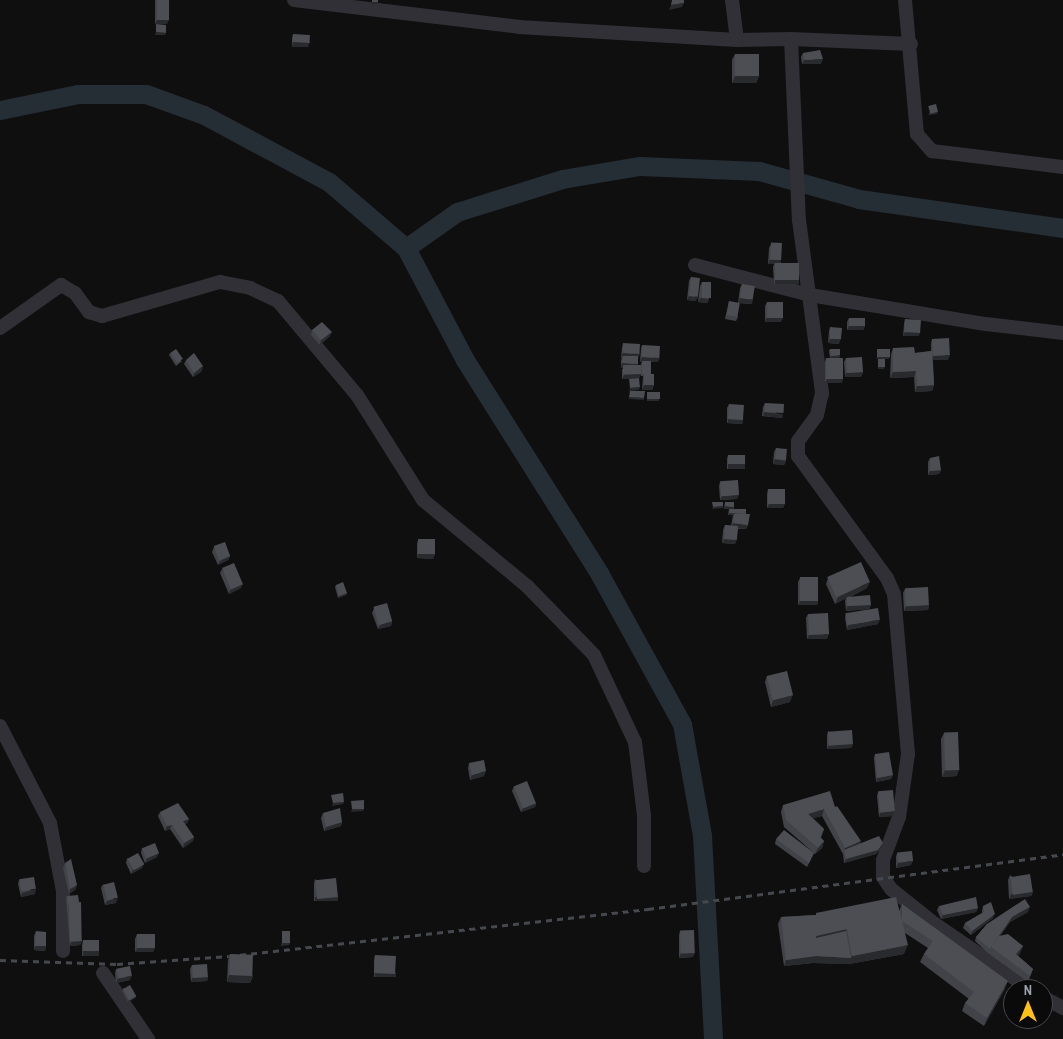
<!DOCTYPE html>
<html>
<head>
<meta charset="utf-8">
<style>
	body { margin:0 }
	#map { position:relative; width:1063px; height:1039px; overflow:hidden; background:#0f0f10; font-family:"Archivo Narrow",sans-serif }
	div>[style] { position:absolute }
	.river>* { height:19px; margin:-9.5px; padding:0 9.5px; transform-origin:9.5px; border-radius:9.5px; background:#252d35 }
	.minor>* { height:14px; margin:-7px; padding:0 7px; transform-origin:7px; border-radius:7px; background:#303036 }
	.rail>* { height:3px; margin-top:-1.5px; transform-origin:0; background:repeating-linear-gradient(90deg,#46484f 0 6px,transparent 0 11px) }
	.wall>* { inset:0; background:#424349 }
	.shaded-wall>* { inset:0; background:#292a2d; transform-origin:0 0 }
	.building>* { inset:0; background:#4c4e54; transform-origin:0 0 }
	span { translate:-50% -50%; white-space:nowrap; text-align:center; line-height:1.15; -webkit-text-stroke:4.5px #0a0a0b; paint-order:stroke }
	.north { position:absolute; left:1003px; top:979px; width:50px; height:50px; box-sizing:border-box; background:#0a0a0b; border:1px solid #46484e; border-radius:50%; rotate:0deg; font-size:14px; font-weight:700; line-height:20px; text-align:center; color:#9fa4b3 }
	.north::after { content:''; display:block; margin:auto; width:18px; height:22px; background:#ffbf18; clip-path:polygon(50% 0,100% 100%,50% 72%,0 100%) }
</style>
</head>
<body>
<div id="map">
	<div class="river">
		<i style="left:0;top:110px;width:80px;rotate:-11.6deg"></i>
		<i style="left:78px;top:94px;width:68px"></i>
		<i style="left:146px;top:94px;width:62px;rotate:19.9deg"></i>
		<i style="left:204px;top:115px;width:142px;rotate:28.2deg"></i>
		<i style="left:329px;top:182px;width:101px;rotate:40.6deg"></i>
		<i style="left:406px;top:248px;width:127px;rotate:62.2deg"></i>
		<i style="left:465px;top:360px;width:252px;rotate:57.8deg"></i>
		<i style="left:599px;top:573px;width:172px;rotate:61.2deg"></i>
		<i style="left:682px;top:724px;width:113px;rotate:79.8deg"></i>
		<i style="left:702px;top:835px;width:204px;rotate:86.9deg"></i>
		<i style="left:406px;top:248px;width:62px;rotate:-35.2deg"></i>
		<i style="left:457px;top:212px;width:110px;rotate:-17.4deg"></i>
		<i style="left:562px;top:179px;width:79px;rotate:-9.5deg"></i>
		<i style="left:640px;top:166px;width:119px;rotate:2.4deg"></i>
		<i style="left:759px;top:171px;width:104px;rotate:15.6deg"></i>
		<i style="left:859px;top:199px;width:206px;rotate:8.1deg"></i>
	</div>
	<div class="minor">
		<i style="left:294px;top:0;width:227px;rotate:6.8deg"></i>
		<i style="left:519px;top:27px;width:218px;rotate:3.4deg"></i>
		<i style="left:737px;top:40px;width:54px;rotate:-1.1deg"></i>
		<i style="left:791px;top:39px;width:120px;rotate:2.4deg"></i>
		<i style="left:732px;top:0;width:40px;rotate:82.9deg"></i>
		<i style="left:905px;top:0;width:135px;rotate:84.9deg"></i>
		<i style="left:917px;top:134px;width:23px;rotate:49deg"></i>
		<i style="left:932px;top:151px;width:132px;rotate:7deg"></i>
		<i style="left:791px;top:39px;width:181px;rotate:87.5deg"></i>
		<i style="left:799px;top:220px;width:175px;rotate:82.4deg"></i>
		<i style="left:822px;top:393px;width:23px;rotate:103deg"></i>
		<i style="left:817px;top:415px;width:32px;rotate:126deg"></i>
		<i style="left:798px;top:441px;width:15px;rotate:90deg"></i>
		<i style="left:798px;top:456px;width:151px;rotate:53.9deg"></i>
		<i style="left:887px;top:578px;width:17px;rotate:66deg"></i>
		<i style="left:894px;top:594px;width:161px;rotate:85deg"></i>
		<i style="left:908px;top:754px;width:64px;rotate:98.1deg"></i>
		<i style="left:899px;top:817px;width:46px;rotate:110.4deg"></i>
		<i style="left:883px;top:860px;width:17px;rotate:90deg"></i>
		<i style="left:883px;top:877px;width:14px;rotate:56deg"></i>
		<i style="left:891px;top:889px;width:56px;rotate:38.5deg"></i>
		<i style="left:935px;top:924px;width:115px;rotate:34.4deg"></i>
		<i style="left:695px;top:265px;width:119px;rotate:14.6deg"></i>
		<i style="left:810px;top:295px;width:178px;rotate:9.4deg"></i>
		<i style="left:986px;top:324px;width:78px;rotate:6.7deg"></i>
		<i style="left:0;top:328px;width:75px;rotate:-35.2deg"></i>
		<i style="left:61px;top:285px;width:16px;rotate:30deg"></i>
		<i style="left:75px;top:293px;width:24px;rotate:54deg"></i>
		<i style="left:89px;top:312px;width:14px;rotate:17deg"></i>
		<i style="left:102px;top:316px;width:123px;rotate:-16.1deg"></i>
		<i style="left:220px;top:282px;width:31px;rotate:11deg"></i>
		<i style="left:250px;top:288px;width:31px;rotate:25deg"></i>
		<i style="left:278px;top:301px;width:123px;rotate:50deg"></i>
		<i style="left:357px;top:395px;width:124px;rotate:57.8deg"></i>
		<i style="left:423px;top:500px;width:135px;rotate:39.6deg"></i>
		<i style="left:527px;top:586px;width:96px;rotate:45.8deg"></i>
		<i style="left:594px;top:655px;width:96px;rotate:64.8deg"></i>
		<i style="left:635px;top:742px;width:74px;rotate:83deg"></i>
		<i style="left:644px;top:815px;width:51px;rotate:90deg"></i>
		<i style="left:0;top:726px;width:109px;rotate:62.7deg"></i>
		<i style="left:50px;top:823px;width:69px;rotate:79.2deg"></i>
		<i style="left:63px;top:891px;width:60px;rotate:90deg"></i>
		<i style="left:103px;top:973px;width:80px;rotate:55.7deg"></i>
		<i style="left:1043px;top:997px;width:23px;rotate:29deg"></i>
	</div>
	<div class="rail">
		<i style="left:0;top:960px;width:117px;rotate:2deg"></i>
		<i style="left:117px;top:964px;width:112px;rotate:-4.1deg"></i>
		<i style="left:229px;top:956px;width:422px;rotate:-6.4deg"></i>
		<i style="left:648px;top:909px;width:419px;rotate:-7.5deg"></i>
	</div>
	<div class="wall">
		<i style="clip-path:polygon(155px 0,169px 0,167px 24px,155px 24px)"></i>
		<i style="clip-path:polygon(293px 34px,308px 47px,292px 47px,292px 39px)"></i>
		<i style="clip-path:polygon(803px 53px,821px 64px,802px 64px,801px 57px)"></i>
		<i style="clip-path:polygon(735px 54px,759px 76px,756px 83px,732px 83px,732px 60px)"></i>
		<i style="clip-path:polygon(771px 244px,781px 263px,799px 280px,797px 284px,774px 284px,773px 267px,774px 264px,768px 264px,769px 248px)"></i>
		<i style="clip-path:polygon(691px 277px,696px 301px,687px 300px,689px 281px)"></i>
		<i style="clip-path:polygon(702px 282px,709px 299px,707px 303px,698px 302px,700px 286px)"></i>
		<i style="clip-path:polygon(742px 284px,752px 304px,738px 303px,740px 288px)"></i>
		<i style="clip-path:polygon(729px 301px,738px 317px,736px 321px,725px 319px)"></i>
		<i style="clip-path:polygon(767px 302px,781px 322px,765px 322px,765px 306px)"></i>
		<i style="clip-path:polygon(849px 318px,865px 326px,863px 330px,847px 330px,847px 322px)"></i>
		<i style="clip-path:polygon(905px 319px,919px 336px,903px 336px,904px 324px)"></i>
		<i style="clip-path:polygon(830px 327px,839px 344px,828px 343px,829px 331px)"></i>
		<i style="clip-path:polygon(312px 330px,330px 336px,320px 345px,311px 335px)"></i>
		<i style="clip-path:polygon(932px 339px,948px 360px,933px 360px,934px 385px,932px 391px,915px 392px,914px 377px,890px 378px,891px 354px,893px 348px,915px 353px,931px 351px,931px 343px)"></i>
		<i style="clip-path:polygon(623px 343px,638px 358px,638px 365px,641px 374px,639px 378px,622px 379px,622px 370px,623px 368px,621px 368px,621px 360px,622px 358px,621px 358px,622px 348px)"></i>
		<i style="clip-path:polygon(642px 345px,658px 362px,651px 362px,651px 374px,654px 385px,652px 390px,642px 390px,643px 376px,641px 376px,641px 364px,642px 362px,640px 362px,641px 349px)"></i>
		<i style="clip-path:polygon(830px 349px,840px 355px,839px 358px,842px 383px,825px 383px,825px 362px,826px 358px,830px 358px,829px 351px)"></i>
		<i style="clip-path:polygon(170px 353px,182px 361px,176px 366px,169px 355px)"></i>
		<i style="clip-path:polygon(846px 358px,863px 372px,861px 377px,845px 377px,844px 362px)"></i>
		<i style="clip-path:polygon(186px 360px,202px 371px,193px 377px,184px 364px)"></i>
		<i style="clip-path:polygon(765px 403px,782px 418px,762px 416px,763px 407px)"></i>
		<i style="clip-path:polygon(729px 404px,742px 424px,727px 423px,727px 408px)"></i>
		<i style="clip-path:polygon(776px 448px,786px 461px,784px 465px,773px 464px,774px 452px)"></i>
		<i style="clip-path:polygon(728px 455px,745px 464px,744px 469px,727px 469px,727px 459px)"></i>
		<i style="clip-path:polygon(930px 458px,941px 470px,939px 474px,928px 475px,928px 462px)"></i>
		<i style="clip-path:polygon(720px 482px,737px 499px,720px 500px,719px 486px)"></i>
		<i style="clip-path:polygon(768px 489px,785px 503px,783px 508px,767px 508px,767px 494px)"></i>
		<i style="clip-path:polygon(725px 502px,734px 507px,734px 509px,745px 514px,748px 525px,746px 529px,738px 529px,735px 544px,722px 543px,723px 530px,725px 525px,731px 526px,733px 515px,728px 515px,729px 509px,724px 509px)"></i>
		<i style="clip-path:polygon(418px 540px,435px 554px,433px 559px,417px 558px,417px 544px)"></i>
		<i style="clip-path:polygon(214px 547px,230px 556px,228px 560px,218px 565px,212px 552px)"></i>
		<i style="clip-path:polygon(222px 569px,241px 588px,229px 594px,220px 573px)"></i>
		<i style="clip-path:polygon(800px 578px,818px 601px,817px 605px,798px 605px,798px 582px)"></i>
		<i style="clip-path:polygon(828px 578px,867px 588px,850px 597px,871px 605px,869px 609px,846px 611px,845px 601px,846px 598px,835px 604px,826px 584px)"></i>
		<i style="clip-path:polygon(336px 585px,347px 593px,346px 595px,338px 598px,335px 587px)"></i>
		<i style="clip-path:polygon(905px 589px,929px 605px,928px 610px,904px 611px,903px 593px)"></i>
		<i style="clip-path:polygon(374px 608px,392px 621px,391px 626px,378px 629px,372px 613px)"></i>
		<i style="clip-path:polygon(808px 614px,827px 639px,807px 639px,806px 618px)"></i>
		<i style="clip-path:polygon(846px 614px,878px 624px,847px 630px,845px 618px)"></i>
		<i style="clip-path:polygon(767px 676px,790px 702px,771px 707px,765px 682px)"></i>
		<i style="clip-path:polygon(828px 731px,853px 744px,851px 748px,827px 749px,827px 735px)"></i>
		<i style="clip-path:polygon(944px 733px,957px 776px,942px 777px,941px 739px)"></i>
		<i style="clip-path:polygon(875px 754px,893px 775px,891px 779px,876px 782px,874px 758px)"></i>
		<i style="clip-path:polygon(469px 763px,484px 776px,470px 780px,468px 768px)"></i>
		<i style="clip-path:polygon(514px 786px,536px 803px,535px 807px,521px 812px,512px 791px)"></i>
		<i style="clip-path:polygon(878px 792px,895px 811px,893px 816px,879px 817px,877px 796px)"></i>
		<i style="clip-path:polygon(783px 805px,835px 807px,860px 843px,882px 847px,876px 854px,844px 863px,843px 854px,822px 816px,813px 818px,824px 829px,821px 838px,824px 841px,822px 848px,815px 854px,784px 827px,781px 812px)"></i>
		<i style="clip-path:polygon(160px 812px,189px 819px,187px 823px,185px 824px,194px 837px,193px 841px,183px 848px,170px 829px,165px 831px,158px 816px)"></i>
		<i style="clip-path:polygon(323px 813px,342px 822px,341px 826px,324px 831px,321px 818px)"></i>
		<i style="clip-path:polygon(776px 839px,814px 853px,807px 867px,775px 844px)"></i>
		<i style="clip-path:polygon(142px 848px,157px 857px,145px 863px,141px 853px)"></i>
		<i style="clip-path:polygon(897px 853px,911px 865px,896px 868px,896px 857px)"></i>
		<i style="clip-path:polygon(127px 858px,142px 868px,131px 874px,126px 863px)"></i>
		<i style="clip-path:polygon(65px 863px,76px 889px,69px 894px,63px 868px)"></i>
		<i style="clip-path:polygon(1010px 875px,1033px 892px,1031px 896px,1009px 899px,1008px 880px)"></i>
		<i style="clip-path:polygon(315px 879px,338px 897px,336px 901px,314px 901px,314px 883px)"></i>
		<i style="clip-path:polygon(19px 880px,35px 894px,21px 897px,18px 884px)"></i>
		<i style="clip-path:polygon(103px 884px,116px 903px,105px 905px,101px 888px)"></i>
		<i style="clip-path:polygon(67px 896px,82px 941px,80px 945px,70px 946px,66px 898px)"></i>
		<i style="clip-path:polygon(902px 904px,1005px 989px,984px 1026px,962px 1011px,965px 1003px,969px 999px,920px 962px,924px 954px,928px 948px,905px 933px,904px 954px,849px 964px,813px 963px,784px 966px,778px 924px,781px 917px,816px 915px,816px 913px,899px 911px)"></i>
		<i style="clip-path:polygon(939px 906px,978px 908px,976px 912px,941px 919px,937px 910px)"></i>
		<i style="clip-path:polygon(983px 906px,993px 918px,971px 935px,963px 928px,965px 923px,982px 913px,982px 911px)"></i>
		<i style="clip-path:polygon(1028px 912px,1010px 922px,1000px 936px,1023px 946px,1020px 953px,1018px 956px,1033px 969px,1028px 982px,988px 953px,975px 941px,976px 937px,987px 924px)"></i>
		<i style="clip-path:polygon(36px 931px,46px 946px,45px 951px,34px 950px,34px 936px)"></i>
		<i style="clip-path:polygon(680px 931px,693px 957px,679px 958px,679px 935px)"></i>
		<i style="clip-path:polygon(137px 934px,155px 947px,153px 952px,135px 952px,135px 939px)"></i>
		<i style="clip-path:polygon(83px 940px,98px 956px,82px 956px,82px 945px)"></i>
		<i style="clip-path:polygon(230px 954px,253px 976px,250px 983px,227px 982px,228px 960px)"></i>
		<i style="clip-path:polygon(375px 955px,396px 973px,394px 977px,374px 977px,374px 960px)"></i>
		<i style="clip-path:polygon(192px 965px,208px 977px,207px 981px,191px 982px,190px 969px)"></i>
		<i style="clip-path:polygon(116px 969px,130px 980px,116px 983px,115px 973px)"></i>
		<i style="clip-path:polygon(123px 988px,136px 996px,135px 998px,128px 1002px,122px 991px)"></i>
	</div>
	<div class="shaded-wall">
		<i style="clip-path:polygon(372px 2px,378px 2px,377px 4px,372px 4px)"></i>
		<i style="clip-path:polygon(684px 3px,682px 7px,669px 10px,671px 5px)"></i>
		<i style="clip-path:polygon(157px 20px,169px 20px,167px 24px,155px 24px)"></i>
		<i style="clip-path:polygon(156px 32px,166px 33px,165px 35px,155px 35px)"></i>
		<i style="clip-path:polygon(293px 42px,310px 42px,308px 47px,292px 47px)"></i>
		<i style="clip-path:polygon(823px 59px,821px 64px,802px 64px,804px 60px)"></i>
		<i style="clip-path:polygon(735px 76px,759px 76px,756px 83px,732px 83px)"></i>
		<i style="clip-path:polygon(938px 112px,937px 114px,928px 115px,929px 113px)"></i>
		<i style="clip-path:polygon(770px 260px,781px 260px,780px 264px,775px 263px,774px 264px,768px 264px)"></i>
		<i style="left:775px;top:280px;width:24px;height:4px"></i>
		<i style="clip-path:polygon(689px 296px,698px 297px,696px 301px,687px 300px)"></i>
		<i style="clip-path:polygon(700px 298px,709px 299px,707px 303px,698px 302px)"></i>
		<i style="clip-path:polygon(740px 298px,753px 300px,752px 304px,738px 303px)"></i>
		<i style="clip-path:polygon(766px 318px,783px 318px,781px 322px,765px 322px)"></i>
		<i style="clip-path:polygon(849px 326px,865px 326px,863px 330px,847px 330px)"></i>
		<i style="clip-path:polygon(332px 332px,330px 336px,320px 345px,321px 340px)"></i>
		<i style="clip-path:polygon(905px 332px,920px 332px,919px 336px,903px 336px)"></i>
		<i style="clip-path:polygon(830px 339px,841px 339px,839px 344px,828px 343px)"></i>
		<i style="clip-path:polygon(623px 353px,640px 354px,638px 358px,623px 356px,621px 358px)"></i>
		<i style="clip-path:polygon(840px 355px,839px 358px,830px 358px,831px 356px)"></i>
		<i style="clip-path:polygon(950px 355px,948px 360px,931px 360px,933px 356px)"></i>
		<i style="clip-path:polygon(642px 357px,660px 358px,658px 362px,640px 362px)"></i>
		<i style="clip-path:polygon(877px 357px,890px 357px,889px 359px,876px 359px)"></i>
		<i style="clip-path:polygon(622px 363px,638px 364px,637px 368px,623px 366px,623px 368px,621px 368px)"></i>
		<i style="clip-path:polygon(203px 366px,202px 371px,193px 377px,194px 373px)"></i>
		<i style="clip-path:polygon(878px 367px,885px 367px,884px 369px,878px 369px)"></i>
		<i style="clip-path:polygon(916px 371px,914px 377px,890px 378px,893px 372px)"></i>
		<i style="clip-path:polygon(863px 372px,861px 377px,845px 377px,846px 373px)"></i>
		<i style="clip-path:polygon(641px 374px,639px 378px,622px 379px,624px 375px)"></i>
		<i style="clip-path:polygon(827px 379px,843px 379px,842px 383px,825px 383px)"></i>
		<i style="clip-path:polygon(644px 385px,654px 385px,652px 390px,642px 390px)"></i>
		<i style="clip-path:polygon(934px 385px,932px 391px,915px 392px,917px 386px)"></i>
		<i style="clip-path:polygon(640px 387px,639px 390px,629px 391px,630px 388px)"></i>
		<i style="left:629px;top:397px;width:15px;height:2px;rotate:4deg"></i>
		<i style="left:647px;top:399px;width:12px;height:2px"></i>
		<i style="left:764px;top:412px;width:19px;height:4px;rotate:6deg"></i>
		<i style="left:728px;top:419px;width:15px;height:4px;rotate:4deg"></i>
		<i style="clip-path:polygon(775px 459px,786px 461px,784px 465px,773px 464px)"></i>
		<i style="left:728px;top:464px;width:17px;height:5px"></i>
		<i style="clip-path:polygon(941px 470px,939px 474px,928px 475px,930px 471px)"></i>
		<i style="clip-path:polygon(739px 495px,737px 499px,720px 500px,722px 496px)"></i>
		<i style="clip-path:polygon(785px 503px,783px 508px,767px 508px,769px 504px)"></i>
		<i style="clip-path:polygon(723px 506px,723px 508px,712px 509px,713px 507px)"></i>
		<i style="clip-path:polygon(725px 506px,734px 507px,733px 509px,724px 509px)"></i>
		<i style="left:729px;top:513px;width:17px;height:2px;rotate:3deg"></i>
		<i style="clip-path:polygon(733px 523px,748px 525px,746px 529px,731px 528px)"></i>
		<i style="clip-path:polygon(724px 539px,737px 540px,735px 544px,722px 543px)"></i>
		<i style="clip-path:polygon(418px 554px,435px 554px,433px 559px,417px 558px)"></i>
		<i style="clip-path:polygon(230px 556px,228px 560px,218px 565px,220px 561px)"></i>
		<i style="clip-path:polygon(870px 582px,867px 588px,835px 604px,838px 597px)"></i>
		<i style="clip-path:polygon(243px 584px,241px 588px,229px 594px,230px 590px)"></i>
		<i style="clip-path:polygon(347px 593px,346px 595px,338px 598px,339px 596px)"></i>
		<i style="clip-path:polygon(800px 601px,818px 601px,817px 605px,798px 605px)"></i>
		<i style="clip-path:polygon(871px 605px,869px 609px,846px 611px,847px 606px)"></i>
		<i style="clip-path:polygon(929px 605px,928px 610px,904px 611px,906px 606px)"></i>
		<i style="clip-path:polygon(880px 620px,878px 624px,847px 630px,848px 625px)"></i>
		<i style="clip-path:polygon(392px 621px,391px 626px,378px 629px,380px 625px)"></i>
		<i style="clip-path:polygon(829px 634px,827px 639px,807px 639px,809px 635px)"></i>
		<i style="clip-path:polygon(793px 695px,790px 702px,771px 707px,773px 700px)"></i>
		<i style="clip-path:polygon(853px 744px,851px 748px,827px 749px,829px 745px)"></i>
		<i style="clip-path:polygon(945px 770px,959px 770px,957px 776px,942px 777px)"></i>
		<i style="clip-path:polygon(486px 771px,484px 776px,470px 780px,472px 775px)"></i>
		<i style="clip-path:polygon(893px 775px,891px 779px,876px 782px,877px 778px)"></i>
		<i style="clip-path:polygon(344px 802px,343px 804px,332px 806px,333px 803px)"></i>
		<i style="clip-path:polygon(536px 803px,535px 807px,521px 812px,523px 808px)"></i>
		<i style="clip-path:polygon(352px 809px,364px 809px,363px 811px,351px 812px)"></i>
		<i style="clip-path:polygon(824px 809px,822px 816px,806px 820px,808px 814px)"></i>
		<i style="clip-path:polygon(895px 811px,893px 816px,879px 817px,880px 813px)"></i>
		<i style="clip-path:polygon(189px 819px,187px 823px,181px 825px,183px 821px)"></i>
		<i style="clip-path:polygon(342px 822px,341px 826px,324px 831px,326px 827px)"></i>
		<i style="clip-path:polygon(172px 825px,170px 829px,165px 831px,167px 826px)"></i>
		<i style="clip-path:polygon(194px 837px,193px 841px,183px 848px,184px 843px)"></i>
		<i style="clip-path:polygon(824px 841px,822px 848px,815px 854px,818px 848px)"></i>
		<i style="clip-path:polygon(861px 841px,859px 848px,844px 850px,845px 848px)"></i>
		<i style="clip-path:polygon(883px 843px,882px 847px,876px 854px,844px 863px,846px 859px)"></i>
		<i style="clip-path:polygon(159px 853px,157px 857px,145px 863px,147px 858px)"></i>
		<i style="clip-path:polygon(913px 861px,911px 865px,896px 868px,898px 863px)"></i>
		<i style="clip-path:polygon(144px 864px,142px 868px,131px 874px,133px 869px)"></i>
		<i style="clip-path:polygon(77px 885px,76px 889px,69px 894px,70px 889px)"></i>
		<i style="clip-path:polygon(36px 889px,35px 894px,21px 897px,22px 893px)"></i>
		<i style="clip-path:polygon(1033px 892px,1031px 896px,1009px 899px,1011px 894px)"></i>
		<i style="left:315px;top:897px;width:23px;height:4px"></i>
		<i style="clip-path:polygon(118px 898px,116px 903px,105px 905px,107px 901px)"></i>
		<i style="clip-path:polygon(1030px 907px,1028px 912px,1010px 922px,992px 948px,991px 947px,1012px 917px)"></i>
		<i style="clip-path:polygon(978px 908px,976px 912px,941px 919px,943px 915px)"></i>
		<i style="clip-path:polygon(995px 914px,993px 918px,971px 935px,972px 931px)"></i>
		<i style="clip-path:polygon(847px 929px,843px 937px,813px 944px,816px 936px)"></i>
		<i style="clip-path:polygon(82px 941px,80px 945px,70px 946px,71px 942px)"></i>
		<i style="clip-path:polygon(281px 943px,290px 943px,289px 945px,281px 946px)"></i>
		<i style="clip-path:polygon(908px 945px,904px 954px,849px 964px,813px 963px,784px 966px,786px 960px,816px 956px,851px 958px,852px 956px)"></i>
		<i style="clip-path:polygon(35px 946px,46px 946px,45px 951px,34px 950px)"></i>
		<i style="clip-path:polygon(1023px 946px,1020px 953px,1014px 961px,1016px 954px)"></i>
		<i style="clip-path:polygon(155px 947px,153px 952px,135px 952px,137px 948px)"></i>
		<i style="left:83px;top:951px;width:16px;height:5px"></i>
		<i style="clip-path:polygon(681px 953px,695px 953px,693px 957px,679px 958px)"></i>
		<i style="left:375px;top:973px;width:21px;height:4px"></i>
		<i style="clip-path:polygon(229px 975px,253px 976px,250px 983px,227px 982px)"></i>
		<i style="clip-path:polygon(132px 976px,130px 980px,116px 983px,118px 978px)"></i>
		<i style="clip-path:polygon(208px 977px,207px 981px,191px 982px,192px 978px)"></i>
		<i style="clip-path:polygon(1008px 981px,1005px 989px,984px 1026px,987px 1018px)"></i>
		<i style="clip-path:polygon(136px 996px,135px 998px,128px 1002px,129px 1000px)"></i>
	</div>
	<div class="building">
		<i style="left:157px;top:0;width:12px;height:20px"></i>
		<i style="left:372px;top:0;width:6px;height:2px"></i>
		<i style="clip-path:polygon(672px 0,684px 0,684px 3px,671px 5px)"></i>
		<i style="clip-path:polygon(156px 24px,166px 25px,166px 33px,156px 32px)"></i>
		<i style="left:293px;top:34px;width:17px;height:8px;rotate:3deg"></i>
		<i style="clip-path:polygon(820px 50px,823px 59px,804px 60px,803px 53px)"></i>
		<i style="left:735px;top:54px;width:24px;height:22px"></i>
		<i style="left:936px;top:104px;width:8px;height:8px;rotate:76deg"></i>
		<i style="left:782px;top:243px;width:17px;height:11px;rotate:93deg"></i>
		<i style="left:775px;top:263px;width:24px;height:17px"></i>
		<i style="left:691px;top:277px;width:9px;height:19px;rotate:6deg"></i>
		<i style="left:702px;top:282px;width:9px;height:16px"></i>
		<i style="left:742px;top:284px;width:13px;height:14px;rotate:9deg"></i>
		<i style="left:729px;top:301px;width:11px;height:14px;rotate:10deg"></i>
		<i style="left:767px;top:302px;width:16px;height:16px"></i>
		<i style="left:849px;top:318px;width:16px;height:8px"></i>
		<i style="left:905px;top:319px;width:16px;height:13px;rotate:4deg"></i>
		<i style="clip-path:polygon(322px 322px,332px 332px,321px 340px,312px 330px)"></i>
		<i style="clip-path:polygon(830px 327px,842px 328px,841px 339px,830px 339px)"></i>
		<i style="left:949px;top:338px;width:17px;height:17px;rotate:87deg"></i>
		<i style="left:623px;top:343px;width:17px;height:10px;rotate:3deg"></i>
		<i style="left:642px;top:345px;width:18px;height:12px;rotate:3deg"></i>
		<i style="clip-path:polygon(914px 347px,915px 353px,932px 351px,934px 385px,917px 386px,916px 371px,893px 372px,893px 348px)"></i>
		<i style="left:176px;top:349px;width:12px;height:7px;rotate:55deg"></i>
		<i style="clip-path:polygon(830px 349px,840px 349px,840px 355px,831px 356px)"></i>
		<i style="left:877px;top:349px;width:13px;height:8px"></i>
		<i style="clip-path:polygon(194px 353px,203px 366px,194px 373px,186px 360px)"></i>
		<i style="clip-path:polygon(623px 356px,638px 356px,638px 364px,622px 363px)"></i>
		<i style="left:862px;top:357px;width:15px;height:16px;rotate:86deg"></i>
		<i style="left:826px;top:358px;width:17px;height:21px"></i>
		<i style="left:878px;top:359px;width:7px;height:8px"></i>
		<i style="left:642px;top:361px;width:9px;height:13px"></i>
		<i style="left:641px;top:365px;width:9px;height:18px;rotate:90deg"></i>
		<i style="left:644px;top:374px;width:10px;height:11px"></i>
		<i style="left:639px;top:378px;width:9px;height:10px;rotate:84deg"></i>
		<i style="clip-path:polygon(630px 391px,645px 391px,644px 398px,629px 397px)"></i>
		<i style="left:647px;top:392px;width:13px;height:7px"></i>
		<i style="left:765px;top:403px;width:19px;height:9px;rotate:3deg"></i>
		<i style="left:729px;top:404px;width:15px;height:15px;rotate:4deg"></i>
		<i style="left:776px;top:448px;width:11px;height:11px;rotate:5deg"></i>
		<i style="left:728px;top:455px;width:17px;height:9px"></i>
		<i style="clip-path:polygon(939px 456px,941px 470px,930px 471px,930px 458px)"></i>
		<i style="left:738px;top:480px;width:15px;height:18px;rotate:86deg"></i>
		<i style="left:768px;top:489px;width:17px;height:15px"></i>
		<i style="clip-path:polygon(712px 502px,723px 502px,723px 506px,713px 507px)"></i>
		<i style="clip-path:polygon(725px 502px,734px 502px,734px 507px,725px 506px)"></i>
		<i style="clip-path:polygon(729px 509px,746px 509px,746px 514px,729px 513px)"></i>
		<i style="clip-path:polygon(734px 514px,750px 514px,748px 525px,733px 523px)"></i>
		<i style="left:725px;top:525px;width:13px;height:14px;rotate:4deg"></i>
		<i style="left:435px;top:539px;width:15px;height:17px;rotate:90deg"></i>
		<i style="left:225px;top:542px;width:15px;height:12px;rotate:70deg"></i>
		<i style="left:861px;top:562px;width:22px;height:37px;rotate:66deg"></i>
		<i style="left:234px;top:563px;width:23px;height:13px;rotate:67deg"></i>
		<i style="left:818px;top:577px;width:24px;height:18px;rotate:90deg"></i>
		<i style="clip-path:polygon(343px 582px,347px 593px,339px 596px,336px 585px)"></i>
		<i style="left:928px;top:587px;width:18px;height:23px;rotate:87deg"></i>
		<i style="clip-path:polygon(870px 595px,871px 605px,847px 606px,847px 597px)"></i>
		<i style="left:387px;top:603px;width:19px;height:14px;rotate:74deg"></i>
		<i style="left:878px;top:608px;width:12px;height:33px;rotate:81deg"></i>
		<i style="left:828px;top:613px;width:21px;height:20px;rotate:87deg"></i>
		<i style="left:787px;top:671px;width:25px;height:21px;rotate:76deg"></i>
		<i style="left:852px;top:730px;width:14px;height:24px;rotate:86deg"></i>
		<i style="left:958px;top:732px;width:38px;height:14px;rotate:88deg"></i>
		<i style="clip-path:polygon(889px 752px,893px 775px,877px 778px,875px 754px)"></i>
		<i style="clip-path:polygon(484px 760px,486px 771px,472px 775px,469px 763px)"></i>
		<i style="left:527px;top:781px;width:24px;height:14px;rotate:68deg"></i>
		<i style="left:893px;top:790px;width:21px;height:15px;rotate:85deg"></i>
		<i style="clip-path:polygon(830px 791px,835px 807px,837px 806px,861px 841px,845px 848px,824px 809px,808px 814px,824px 829px,820px 837px,824px 841px,818px 848px,786px 820px,783px 805px)"></i>
		<i style="clip-path:polygon(343px 793px,344px 802px,333px 803px,331px 795px)"></i>
		<i style="clip-path:polygon(364px 800px,364px 809px,352px 809px,351px 801px)"></i>
		<i style="clip-path:polygon(178px 803px,189px 819px,183px 821px,194px 837px,184px 843px,172px 825px,167px 826px,160px 812px)"></i>
		<i style="clip-path:polygon(340px 808px,342px 822px,326px 827px,323px 813px)"></i>
		<i style="clip-path:polygon(784px 830px,814px 853px,809px 863px,776px 839px)"></i>
		<i style="clip-path:polygon(879px 836px,883px 843px,878px 850px,846px 859px,844px 850px)"></i>
		<i style="left:155px;top:843px;width:11px;height:14px;rotate:68deg"></i>
		<i style="left:912px;top:851px;width:10px;height:15px;rotate:84deg"></i>
		<i style="left:138px;top:853px;width:13px;height:12px;rotate:61deg"></i>
		<i style="clip-path:polygon(71px 859px,77px 885px,70px 889px,65px 863px)"></i>
		<i style="left:1030px;top:874px;width:18px;height:20px;rotate:81deg"></i>
		<i style="left:34px;top:877px;width:12px;height:15px;rotate:81deg"></i>
		<i style="left:336px;top:878px;width:19px;height:21px;rotate:84deg"></i>
		<i style="left:114px;top:882px;width:16px;height:11px;rotate:76deg"></i>
		<i style="clip-path:polygon(78px 895px,79px 902px,69px 904px,68px 906px,67px 896px)"></i>
		<i style="clip-path:polygon(896px 897px,902px 921px,902px 904px,1008px 981px,987px 1018px,965px 1003px,974px 992px,924px 954px,933px 941px,902px 921px,908px 945px,852px 956px,847px 929px,816px 936px,816px 913px)"></i>
		<i style="clip-path:polygon(976px 897px,978px 908px,943px 915px,939px 906px)"></i>
		<i style="clip-path:polygon(1025px 899px,1030px 907px,1012px 917px,990px 949px,976px 937px,987px 924px)"></i>
		<i style="left:81px;top:902px;width:39px;height:12px;rotate:89deg"></i>
		<i style="clip-path:polygon(991px 902px,995px 914px,972px 931px,965px 923px,984px 912px,983px 906px)"></i>
		<i style="clip-path:polygon(816px 915px,816px 938px,846px 931px,851px 958px,816px 956px,786px 960px,781px 917px)"></i>
		<i style="left:694px;top:930px;width:23px;height:14px;rotate:88deg"></i>
		<i style="clip-path:polygon(36px 931px,46px 932px,46px 946px,35px 946px)"></i>
		<i style="left:282px;top:931px;width:8px;height:12px"></i>
		<i style="left:137px;top:934px;width:18px;height:14px"></i>
		<i style="clip-path:polygon(1008px 934px,1023px 946px,1016px 954px,1033px 969px,1030px 976px,991px 947px,999px 936px)"></i>
		<i style="left:83px;top:940px;width:16px;height:11px"></i>
		<i style="left:230px;top:954px;width:23px;height:21px;rotate:2deg"></i>
		<i style="left:375px;top:955px;width:21px;height:18px;rotate:3deg"></i>
		<i style="left:207px;top:964px;width:13px;height:15px;rotate:86deg"></i>
		<i style="left:130px;top:966px;width:10px;height:14px;rotate:79deg"></i>
		<i style="left:130px;top:985px;width:13px;height:8px;rotate:61deg"></i>
	</div>
	<div class="north">N</div>
</div>
</body>
</html>
